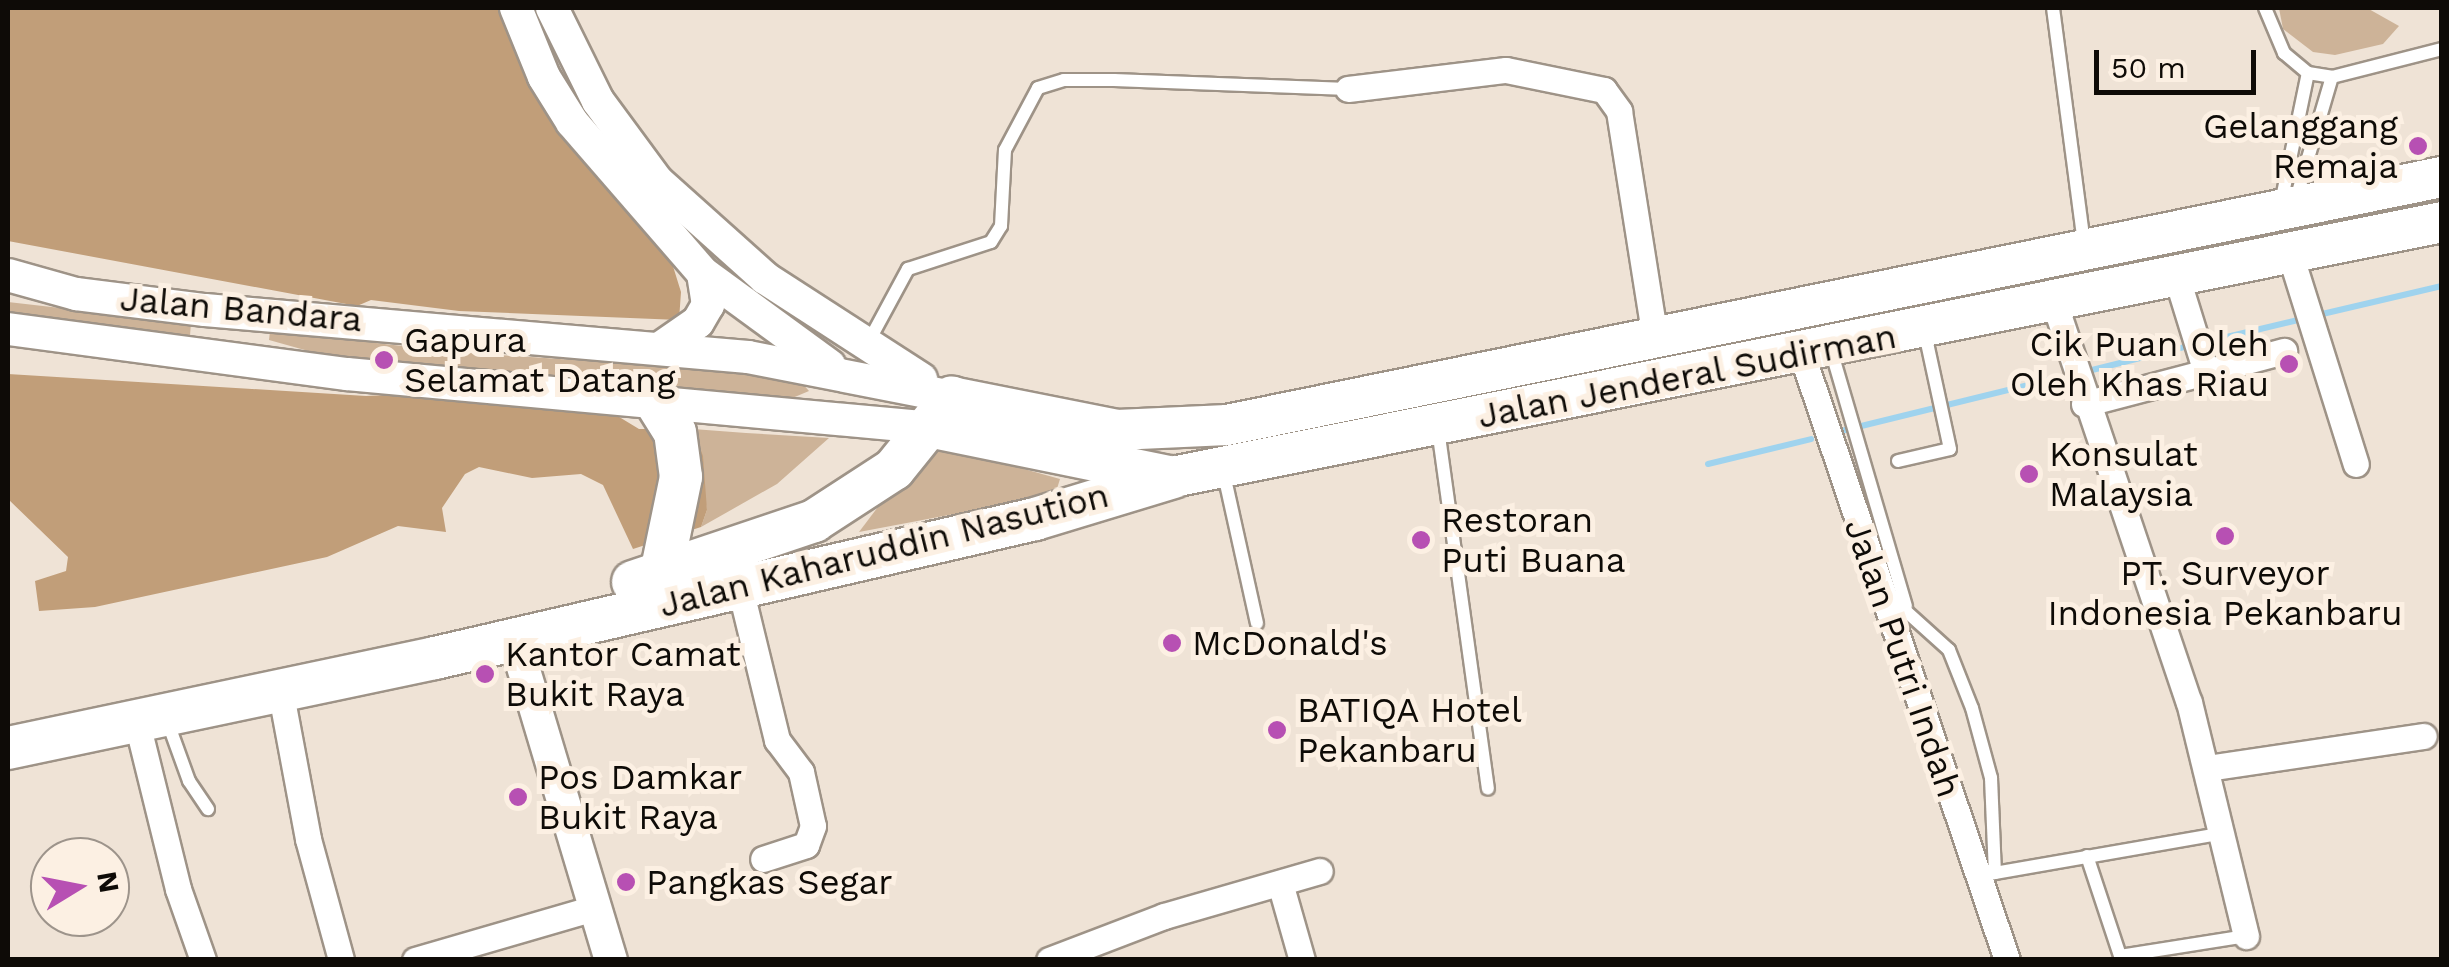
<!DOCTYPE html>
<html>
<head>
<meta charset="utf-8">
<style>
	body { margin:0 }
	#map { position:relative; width:2449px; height:967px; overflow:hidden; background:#efe3d6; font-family:"Work Sans",sans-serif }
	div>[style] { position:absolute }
	.green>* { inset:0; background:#cdb398 }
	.forest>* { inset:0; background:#c19e79 }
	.stream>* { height:6px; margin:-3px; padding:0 3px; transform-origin:3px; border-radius:3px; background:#9fd3ee }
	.roads { filter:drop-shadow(2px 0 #9e9387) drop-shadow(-2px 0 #9e9387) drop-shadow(0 2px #9e9387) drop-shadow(0 -2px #9e9387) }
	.service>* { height:12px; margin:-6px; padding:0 6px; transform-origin:6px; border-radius:6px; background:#fff }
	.minor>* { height:25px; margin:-12.5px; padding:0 12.5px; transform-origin:12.5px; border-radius:12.5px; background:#fff }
	.tertiary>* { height:32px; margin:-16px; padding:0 16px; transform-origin:16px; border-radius:16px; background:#fff }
	.primary>* { height:40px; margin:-20px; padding:0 20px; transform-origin:20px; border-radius:20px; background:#fff }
	.trunk>* { height:42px; margin:-21px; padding:0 21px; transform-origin:21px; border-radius:21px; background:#fff }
	.dots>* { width:28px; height:28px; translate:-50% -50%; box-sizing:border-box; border:5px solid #fcf0e3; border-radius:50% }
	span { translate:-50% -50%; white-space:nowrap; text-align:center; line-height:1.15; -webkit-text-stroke:10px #fcf0e3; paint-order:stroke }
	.poi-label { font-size:35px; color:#0e0b07 }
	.right { translate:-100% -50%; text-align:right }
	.left { translate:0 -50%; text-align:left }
	.street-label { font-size:35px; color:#0e0b07 }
	.frame { position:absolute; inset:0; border:10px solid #0e0b07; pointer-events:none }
	.north { position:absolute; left:30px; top:837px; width:100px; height:100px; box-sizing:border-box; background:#fcf0e3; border:2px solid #9d948b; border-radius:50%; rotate:80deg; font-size:28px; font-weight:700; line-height:40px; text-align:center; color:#0e0b07 }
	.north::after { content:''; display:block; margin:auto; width:35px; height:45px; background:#b750b3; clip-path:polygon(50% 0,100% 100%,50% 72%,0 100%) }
	.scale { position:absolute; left:2094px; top:50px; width:162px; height:45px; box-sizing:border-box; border:5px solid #0e0b07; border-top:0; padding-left:12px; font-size:30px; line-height:35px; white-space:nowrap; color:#0e0b07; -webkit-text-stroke:8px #fcf0e3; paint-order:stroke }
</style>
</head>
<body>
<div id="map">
	<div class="green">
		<i style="clip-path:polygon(2279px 8px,2367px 8px,2399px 26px,2383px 44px,2335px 55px,2313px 52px,2283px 29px)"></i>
		<i style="clip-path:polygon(8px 302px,191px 323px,189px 348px,8px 314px)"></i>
		<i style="clip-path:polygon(270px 331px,455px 352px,795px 375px,809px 391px,790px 399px,337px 359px,269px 340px)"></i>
		<i style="clip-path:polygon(693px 429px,746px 433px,829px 438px,777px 484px,701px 527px,707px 510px)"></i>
		<i style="clip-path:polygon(927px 442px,1060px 479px,1055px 495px,859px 532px)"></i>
	</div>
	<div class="forest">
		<i style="clip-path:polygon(8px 8px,506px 8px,550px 105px,672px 263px,681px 292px,679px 320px,459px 311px,371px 300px,357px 306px,8px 241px)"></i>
		<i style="clip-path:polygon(8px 374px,366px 396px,473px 391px,606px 409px,639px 429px,693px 429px,703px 456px,707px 510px,701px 527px,633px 549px,603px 485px,581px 474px,532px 478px,479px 467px,465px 474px,442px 508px,446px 532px,398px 526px,327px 557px,95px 607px,39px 611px,35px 581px,66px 571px,68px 557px,8px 499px)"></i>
	</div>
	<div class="stream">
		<i style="left:2318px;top:315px;width:127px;rotate:-13.2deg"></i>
		<i style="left:2214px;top:340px;width:95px;rotate:-13.4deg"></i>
		<i style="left:2092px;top:370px;width:99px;rotate:-14deg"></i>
		<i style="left:1845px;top:430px;width:218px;rotate:-13.8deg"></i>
		<i style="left:1708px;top:464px;width:106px;rotate:-13.6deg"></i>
	</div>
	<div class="roads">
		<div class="service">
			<i style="left:2053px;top:8px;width:237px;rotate:82.5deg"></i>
			<i style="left:2265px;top:8px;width:49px;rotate:67.1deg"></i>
			<i style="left:2284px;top:53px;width:31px;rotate:40deg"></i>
			<i style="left:2308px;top:73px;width:24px;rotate:9deg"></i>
			<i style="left:2332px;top:77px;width:114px;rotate:-14.3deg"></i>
			<i style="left:2296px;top:199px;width:127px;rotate:-73.6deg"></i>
			<i style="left:2281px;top:203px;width:133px;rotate:-78.3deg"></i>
			<i style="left:869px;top:341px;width:82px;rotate:-61.6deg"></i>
			<i style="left:908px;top:269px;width:87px;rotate:-18deg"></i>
			<i style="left:991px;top:242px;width:19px;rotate:-58deg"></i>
			<i style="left:1001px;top:226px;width:76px;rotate:-87deg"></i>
			<i style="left:1005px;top:150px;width:70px;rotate:-62deg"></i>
			<i style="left:1038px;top:88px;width:27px;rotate:-17deg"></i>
			<i style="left:1064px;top:80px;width:50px"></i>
			<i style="left:1114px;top:80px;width:234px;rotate:2.2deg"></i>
			<i style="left:1831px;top:350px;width:267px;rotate:73.7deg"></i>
			<i style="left:1438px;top:429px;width:363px;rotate:82.1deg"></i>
			<i style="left:1898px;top:461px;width:53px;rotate:-13deg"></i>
			<i style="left:1950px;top:449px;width:119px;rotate:-102.2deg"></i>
			<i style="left:1223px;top:470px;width:157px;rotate:77.5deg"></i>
			<i style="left:1888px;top:595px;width:82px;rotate:42deg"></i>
			<i style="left:1949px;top:650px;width:62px;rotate:68.4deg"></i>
			<i style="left:1972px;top:708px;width:73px;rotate:74.8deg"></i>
			<i style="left:1991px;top:778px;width:95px;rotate:87.6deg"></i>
			<i style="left:168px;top:723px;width:62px;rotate:70.1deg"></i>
			<i style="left:189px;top:781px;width:34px;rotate:56deg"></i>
			<i style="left:2087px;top:856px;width:105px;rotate:71.7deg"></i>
			<i style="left:2120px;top:956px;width:128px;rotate:-9deg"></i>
			<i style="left:1989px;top:874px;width:238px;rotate:-9.9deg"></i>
		</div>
		<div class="minor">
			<i style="left:1348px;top:89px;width:159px;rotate:-6.9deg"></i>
			<i style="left:1506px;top:70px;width:100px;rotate:11.5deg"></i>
			<i style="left:1604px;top:90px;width:26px;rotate:54deg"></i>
			<i style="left:1619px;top:111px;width:230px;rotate:81deg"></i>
			<i style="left:2290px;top:254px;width:220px;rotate:72.6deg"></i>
			<i style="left:2054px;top:302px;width:422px;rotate:71.4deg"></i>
			<i style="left:2189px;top:702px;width:241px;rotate:76.3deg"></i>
			<i style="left:1802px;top:355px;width:639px;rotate:71.28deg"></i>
			<i style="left:2206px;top:372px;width:81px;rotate:-15.1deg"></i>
			<i style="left:2084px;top:404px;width:126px;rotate:-14.7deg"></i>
			<i style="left:2206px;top:372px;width:102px;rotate:-107.2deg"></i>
			<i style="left:739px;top:584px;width:161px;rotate:76.3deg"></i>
			<i style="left:777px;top:740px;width:40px;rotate:53deg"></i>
			<i style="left:801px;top:772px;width:55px;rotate:77.5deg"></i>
			<i style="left:813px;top:826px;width:20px;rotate:110deg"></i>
			<i style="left:806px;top:845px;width:45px;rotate:162deg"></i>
			<i style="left:280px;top:689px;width:153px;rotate:79.4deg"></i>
			<i style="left:308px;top:839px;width:125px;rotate:74.7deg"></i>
			<i style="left:136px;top:719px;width:175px;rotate:76.1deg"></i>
			<i style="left:178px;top:889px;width:75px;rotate:70.6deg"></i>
			<i style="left:2207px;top:768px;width:219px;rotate:-8.4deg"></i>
			<i style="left:1280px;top:883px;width:80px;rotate:74.1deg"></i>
			<i style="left:415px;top:960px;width:190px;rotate:-16.2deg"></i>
			<i style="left:1049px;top:960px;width:123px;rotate:-20.9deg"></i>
			<i style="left:1164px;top:916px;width:162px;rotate:-16.1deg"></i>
		</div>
		<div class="tertiary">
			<i style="left:516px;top:8px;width:74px;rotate:67.9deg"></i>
			<i style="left:544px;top:77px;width:53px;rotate:58.1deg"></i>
			<i style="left:572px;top:122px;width:200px;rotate:49.1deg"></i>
			<i style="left:703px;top:273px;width:157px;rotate:36.2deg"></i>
			<i style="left:552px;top:8px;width:104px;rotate:63.7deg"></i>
			<i style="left:598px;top:101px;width:99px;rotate:53.6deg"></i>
			<i style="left:657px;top:181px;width:145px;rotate:41.9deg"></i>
			<i style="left:765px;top:278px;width:186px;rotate:32.9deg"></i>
			<i style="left:8px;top:275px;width:71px;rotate:15.6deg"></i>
			<i style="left:76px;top:294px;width:130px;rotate:7.1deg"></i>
			<i style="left:205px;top:310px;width:545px;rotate:4.95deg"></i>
			<i style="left:748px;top:357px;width:208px;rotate:11.1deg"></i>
			<i style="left:8px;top:329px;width:342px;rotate:7.6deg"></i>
			<i style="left:347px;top:374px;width:588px;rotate:5.26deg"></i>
			<i style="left:659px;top:349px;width:47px;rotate:-34.7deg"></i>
			<i style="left:698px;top:322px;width:20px;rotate:-60deg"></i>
			<i style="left:708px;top:305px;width:32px;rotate:-99deg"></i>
			<i style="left:514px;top:637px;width:337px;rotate:73.3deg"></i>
		</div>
		<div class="primary">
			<i style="left:952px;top:397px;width:168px;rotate:11.3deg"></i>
			<i style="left:1117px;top:430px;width:110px;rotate:-2.6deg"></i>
			<i style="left:1227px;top:425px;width:1240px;rotate:-11.54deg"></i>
			<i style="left:933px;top:428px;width:245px;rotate:11.5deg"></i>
			<i style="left:1173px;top:477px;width:1294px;rotate:-11.36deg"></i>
		</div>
		<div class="trunk">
			<i style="left:654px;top:399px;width:39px;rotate:58deg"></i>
			<i style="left:675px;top:432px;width:45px;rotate:82.4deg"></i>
			<i style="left:681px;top:477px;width:99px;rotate:101.7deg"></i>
			<i style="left:633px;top:582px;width:191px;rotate:-18.6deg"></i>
			<i style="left:814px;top:521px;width:95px;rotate:-33deg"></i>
			<i style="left:894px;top:469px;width:92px;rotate:-51.1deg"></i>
			<i style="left:8px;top:748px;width:436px;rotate:-11.9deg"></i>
			<i style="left:435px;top:658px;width:616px;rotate:-13.04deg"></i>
			<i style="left:1035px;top:519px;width:144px;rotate:-16.9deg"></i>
		</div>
	</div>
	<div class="dots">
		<i style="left:2418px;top:146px;background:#b750b3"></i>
		<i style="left:384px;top:360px;background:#b750b3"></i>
		<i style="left:2289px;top:364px;background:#b750b3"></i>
		<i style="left:2029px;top:474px;background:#b750b3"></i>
		<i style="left:2225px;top:536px;background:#b750b3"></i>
		<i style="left:1421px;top:540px;background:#b750b3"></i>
		<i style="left:1172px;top:643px;background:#b750b3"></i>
		<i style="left:485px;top:674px;background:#b750b3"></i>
		<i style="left:1277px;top:730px;background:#b750b3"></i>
		<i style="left:518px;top:797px;background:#b750b3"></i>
		<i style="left:626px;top:882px;background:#b750b3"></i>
	</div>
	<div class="poi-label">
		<span class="right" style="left:2398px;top:146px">Gelanggang<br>Remaja</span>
		<span class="left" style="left:404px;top:360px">Gapura<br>Selamat Datang</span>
		<span class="right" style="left:2269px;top:364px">Cik Puan Oleh<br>Oleh Khas Riau</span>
		<span class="left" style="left:2049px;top:474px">Konsulat<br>Malaysia</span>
		<span class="left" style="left:1441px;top:540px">Restoran<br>Puti Buana</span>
		<span style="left:2225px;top:593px">PT. Surveyor<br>Indonesia Pekanbaru</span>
		<span class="left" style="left:1192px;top:643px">McDonald's</span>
		<span class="left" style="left:505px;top:674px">Kantor Camat<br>Bukit Raya</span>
		<span class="left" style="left:1297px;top:730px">BATIQA Hotel<br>Pekanbaru</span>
		<span class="left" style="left:538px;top:797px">Pos Damkar<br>Bukit Raya</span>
		<span class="left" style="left:646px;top:882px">Pangkas Segar</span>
	</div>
	<div class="street-label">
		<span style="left:241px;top:309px;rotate:5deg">Jalan Bandara</span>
		<span style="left:1687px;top:376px;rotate:-11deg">Jalan Jenderal Sudirman</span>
		<span style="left:884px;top:550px;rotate:-14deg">Jalan Kaharuddin Nasution</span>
		<span style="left:1903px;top:658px;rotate:71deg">Jalan Putri Indah</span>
	</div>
	<div class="frame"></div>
	<div class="north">N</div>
	<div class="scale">50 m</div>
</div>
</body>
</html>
